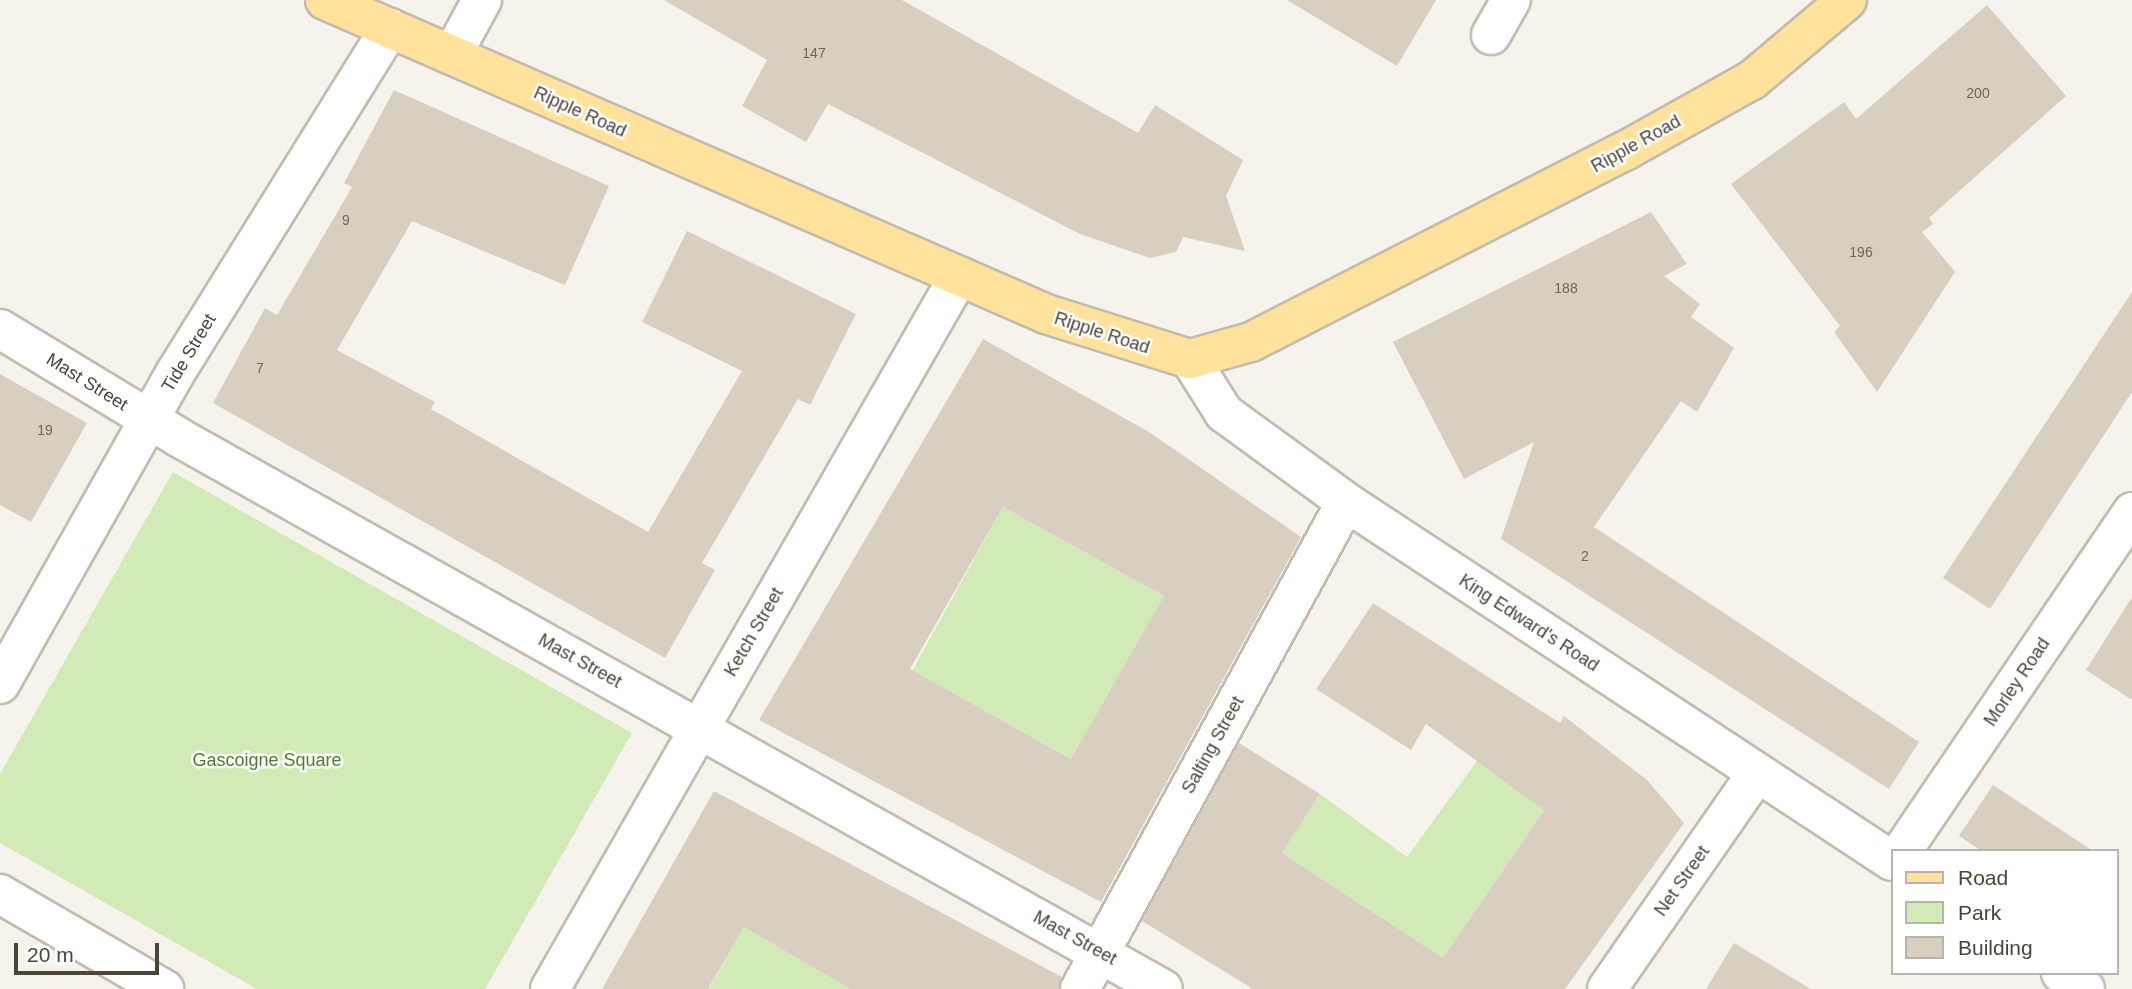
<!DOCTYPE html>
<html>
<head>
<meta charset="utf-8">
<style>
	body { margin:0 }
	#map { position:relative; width:2132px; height:989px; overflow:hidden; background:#f6f3ec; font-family:Helvetica,sans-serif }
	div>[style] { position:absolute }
	.green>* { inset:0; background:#d2eab5; transform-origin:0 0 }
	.building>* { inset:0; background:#d8cfc1 }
	.roads { filter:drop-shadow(2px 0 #c2bbae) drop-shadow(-2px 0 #c2bbae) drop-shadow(0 2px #c2bbae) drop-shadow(0 -2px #c2bbae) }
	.street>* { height:38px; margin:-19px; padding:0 19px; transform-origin:19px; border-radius:19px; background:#fff }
	.primary>* { height:38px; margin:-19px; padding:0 19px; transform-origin:19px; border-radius:19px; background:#ffe39c }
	span { translate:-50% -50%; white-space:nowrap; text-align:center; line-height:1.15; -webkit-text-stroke:5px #fff; paint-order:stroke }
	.number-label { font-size:14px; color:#6e675b }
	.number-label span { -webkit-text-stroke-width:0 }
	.street-label { font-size:18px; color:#4b4439 }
	.park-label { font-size:18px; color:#4a7f2a }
	.legend { position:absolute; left:1891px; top:849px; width:228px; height:126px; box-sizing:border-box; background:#fff; border:2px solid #b7b4b0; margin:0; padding:9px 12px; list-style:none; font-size:21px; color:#4b4439 }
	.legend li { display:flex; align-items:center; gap:14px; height:35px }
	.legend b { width:35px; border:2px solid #b7b4b0 }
	.scale { position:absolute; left:14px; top:943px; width:145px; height:32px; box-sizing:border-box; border:4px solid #4b4439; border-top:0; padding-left:9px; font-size:21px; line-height:24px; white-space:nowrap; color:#4b4439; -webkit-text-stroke:5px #fff; paint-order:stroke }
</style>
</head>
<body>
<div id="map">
	<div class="green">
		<i style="clip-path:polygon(173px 472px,632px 733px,485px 989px,257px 989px,0 843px,0 774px)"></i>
		<i style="left:1003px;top:507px;width:184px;height:187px;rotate:29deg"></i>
		<i style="clip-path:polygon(1477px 761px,1550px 801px,1443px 958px,1282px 853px,1320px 794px,1407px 857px)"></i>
		<i style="clip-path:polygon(744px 927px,850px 989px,709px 989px)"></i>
	</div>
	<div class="building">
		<i style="clip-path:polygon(664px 0,902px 0,1138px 133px,1155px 105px,1243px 160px,1226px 196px,1245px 251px,1183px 237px,1176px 252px,1150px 258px,1080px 234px,828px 104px,806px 142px,742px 106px,767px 60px)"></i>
		<i style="clip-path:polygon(1287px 0,1436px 0,1397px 66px)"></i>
		<i style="clip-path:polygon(1987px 5px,2066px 96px,1929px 218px,1933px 224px,1922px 232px,1955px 272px,1877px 392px,1834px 332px,1840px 326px,1731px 184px,1844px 102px,1856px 119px)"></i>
		<i style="clip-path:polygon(394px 90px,609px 186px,565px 285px,412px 221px,337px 350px,435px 402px,431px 409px,648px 532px,742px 371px,642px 322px,687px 231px,856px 314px,810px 405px,798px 399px,702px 563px,715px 570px,665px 658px,213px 403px,265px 308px,277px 315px,352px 187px,344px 183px)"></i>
		<i style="clip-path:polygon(1651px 212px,1687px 264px,1664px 276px,1700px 304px,1691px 317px,1734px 348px,1697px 412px,1681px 401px,1594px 527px,1919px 742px,1889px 789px,1501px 539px,1534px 442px,1464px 479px,1393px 342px)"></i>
		<i style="clip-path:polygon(2132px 292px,2132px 392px,1990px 609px,1943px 578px)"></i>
		<i style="clip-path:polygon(evenodd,983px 339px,1149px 432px,1301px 537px,1101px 902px,759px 720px,983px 339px,1003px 507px,1164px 596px,1071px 759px,910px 669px,1003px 507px)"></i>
		<i style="clip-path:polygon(0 374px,87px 423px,31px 522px,0 505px)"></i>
		<i style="clip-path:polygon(2132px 597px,2132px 700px,2086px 670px)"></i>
		<i style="clip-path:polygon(1373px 603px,1560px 723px,1564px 716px,1647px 780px,1684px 823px,1565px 989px,1253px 989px,1142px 921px,1239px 743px,1320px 794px,1282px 853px,1443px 958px,1544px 810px,1426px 724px,1411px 750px,1316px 689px)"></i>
		<i style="clip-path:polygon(1993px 785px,2093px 851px,1982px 851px,1959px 836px)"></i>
		<i style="clip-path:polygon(714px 791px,1062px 977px,1058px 989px,850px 989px,744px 927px,708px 989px,602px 989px)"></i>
		<i style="clip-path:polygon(1734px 943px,1811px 989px,1706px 989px)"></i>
	</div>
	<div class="roads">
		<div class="street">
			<i style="left:1491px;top:35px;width:40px;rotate:-60.3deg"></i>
			<i style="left:452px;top:55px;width:63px;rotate:-61.4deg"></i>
			<i style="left:0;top:329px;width:208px;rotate:31.2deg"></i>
			<i style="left:178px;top:437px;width:1129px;rotate:29.27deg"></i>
			<i style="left:1190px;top:359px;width:64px;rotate:57.8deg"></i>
			<i style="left:1224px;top:413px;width:151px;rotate:36.1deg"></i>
			<i style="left:1346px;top:502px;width:653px;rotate:33.33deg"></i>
			<i style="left:0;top:684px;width:355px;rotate:-60.6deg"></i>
			<i style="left:174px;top:375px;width:409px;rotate:-58.1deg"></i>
			<i style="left:1902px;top:851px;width:410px;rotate:-55.8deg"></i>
			<i style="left:0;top:894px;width:190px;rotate:30.1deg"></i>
			<i style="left:2061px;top:973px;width:29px;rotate:34deg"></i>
			<i style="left:550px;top:989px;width:822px;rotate:-60.16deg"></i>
			<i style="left:1080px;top:989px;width:555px;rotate:-61.36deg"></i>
			<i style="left:1607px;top:989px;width:263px;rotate:-55.2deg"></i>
		</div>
		<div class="primary">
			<i style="left:325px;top:0;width:786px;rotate:23.53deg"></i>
			<i style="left:1046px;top:314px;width:151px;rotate:17.4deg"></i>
			<i style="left:1190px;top:359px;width:63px;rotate:-15.6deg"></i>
			<i style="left:1251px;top:342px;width:418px;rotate:-27.1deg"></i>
			<i style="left:1623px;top:152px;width:148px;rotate:-29.2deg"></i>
			<i style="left:1752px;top:80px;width:124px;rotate:-40.1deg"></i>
		</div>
	</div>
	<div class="number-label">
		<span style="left:814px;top:53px">147</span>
		<span style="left:1978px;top:93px">200</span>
		<span style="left:346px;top:220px">9</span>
		<span style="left:1861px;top:252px">196</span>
		<span style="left:1566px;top:288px">188</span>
		<span style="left:260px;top:368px">7</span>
		<span style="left:45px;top:430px">19</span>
		<span style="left:1585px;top:556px">2</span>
	</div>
	<div class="street-label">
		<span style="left:580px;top:112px;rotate:24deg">Ripple Road</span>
		<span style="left:1636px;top:144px;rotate:-29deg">Ripple Road</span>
		<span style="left:1102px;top:333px;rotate:18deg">Ripple Road</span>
		<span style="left:189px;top:353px;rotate:-59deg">Tide Street</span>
		<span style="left:87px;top:382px;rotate:32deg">Mast Street</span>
		<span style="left:1529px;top:623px;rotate:33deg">King Edward's Road</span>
		<span style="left:754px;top:632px;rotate:-60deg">Ketch Street</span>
		<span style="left:580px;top:661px;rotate:29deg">Mast Street</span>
		<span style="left:2017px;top:682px;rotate:-56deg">Morley Road</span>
		<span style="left:1213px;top:745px;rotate:-61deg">Salting Street</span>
		<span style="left:1682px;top:881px;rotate:-55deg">Net Street</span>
		<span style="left:1075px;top:938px;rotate:29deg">Mast Street</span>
	</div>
	<div class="park-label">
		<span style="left:267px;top:760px">Gascoigne Square</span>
	</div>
	<ul class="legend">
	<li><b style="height:9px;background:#ffe39c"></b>Road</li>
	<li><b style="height:19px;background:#d2eab5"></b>Park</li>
	<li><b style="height:19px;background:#d8cfc1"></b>Building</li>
	</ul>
	<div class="scale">20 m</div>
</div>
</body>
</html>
